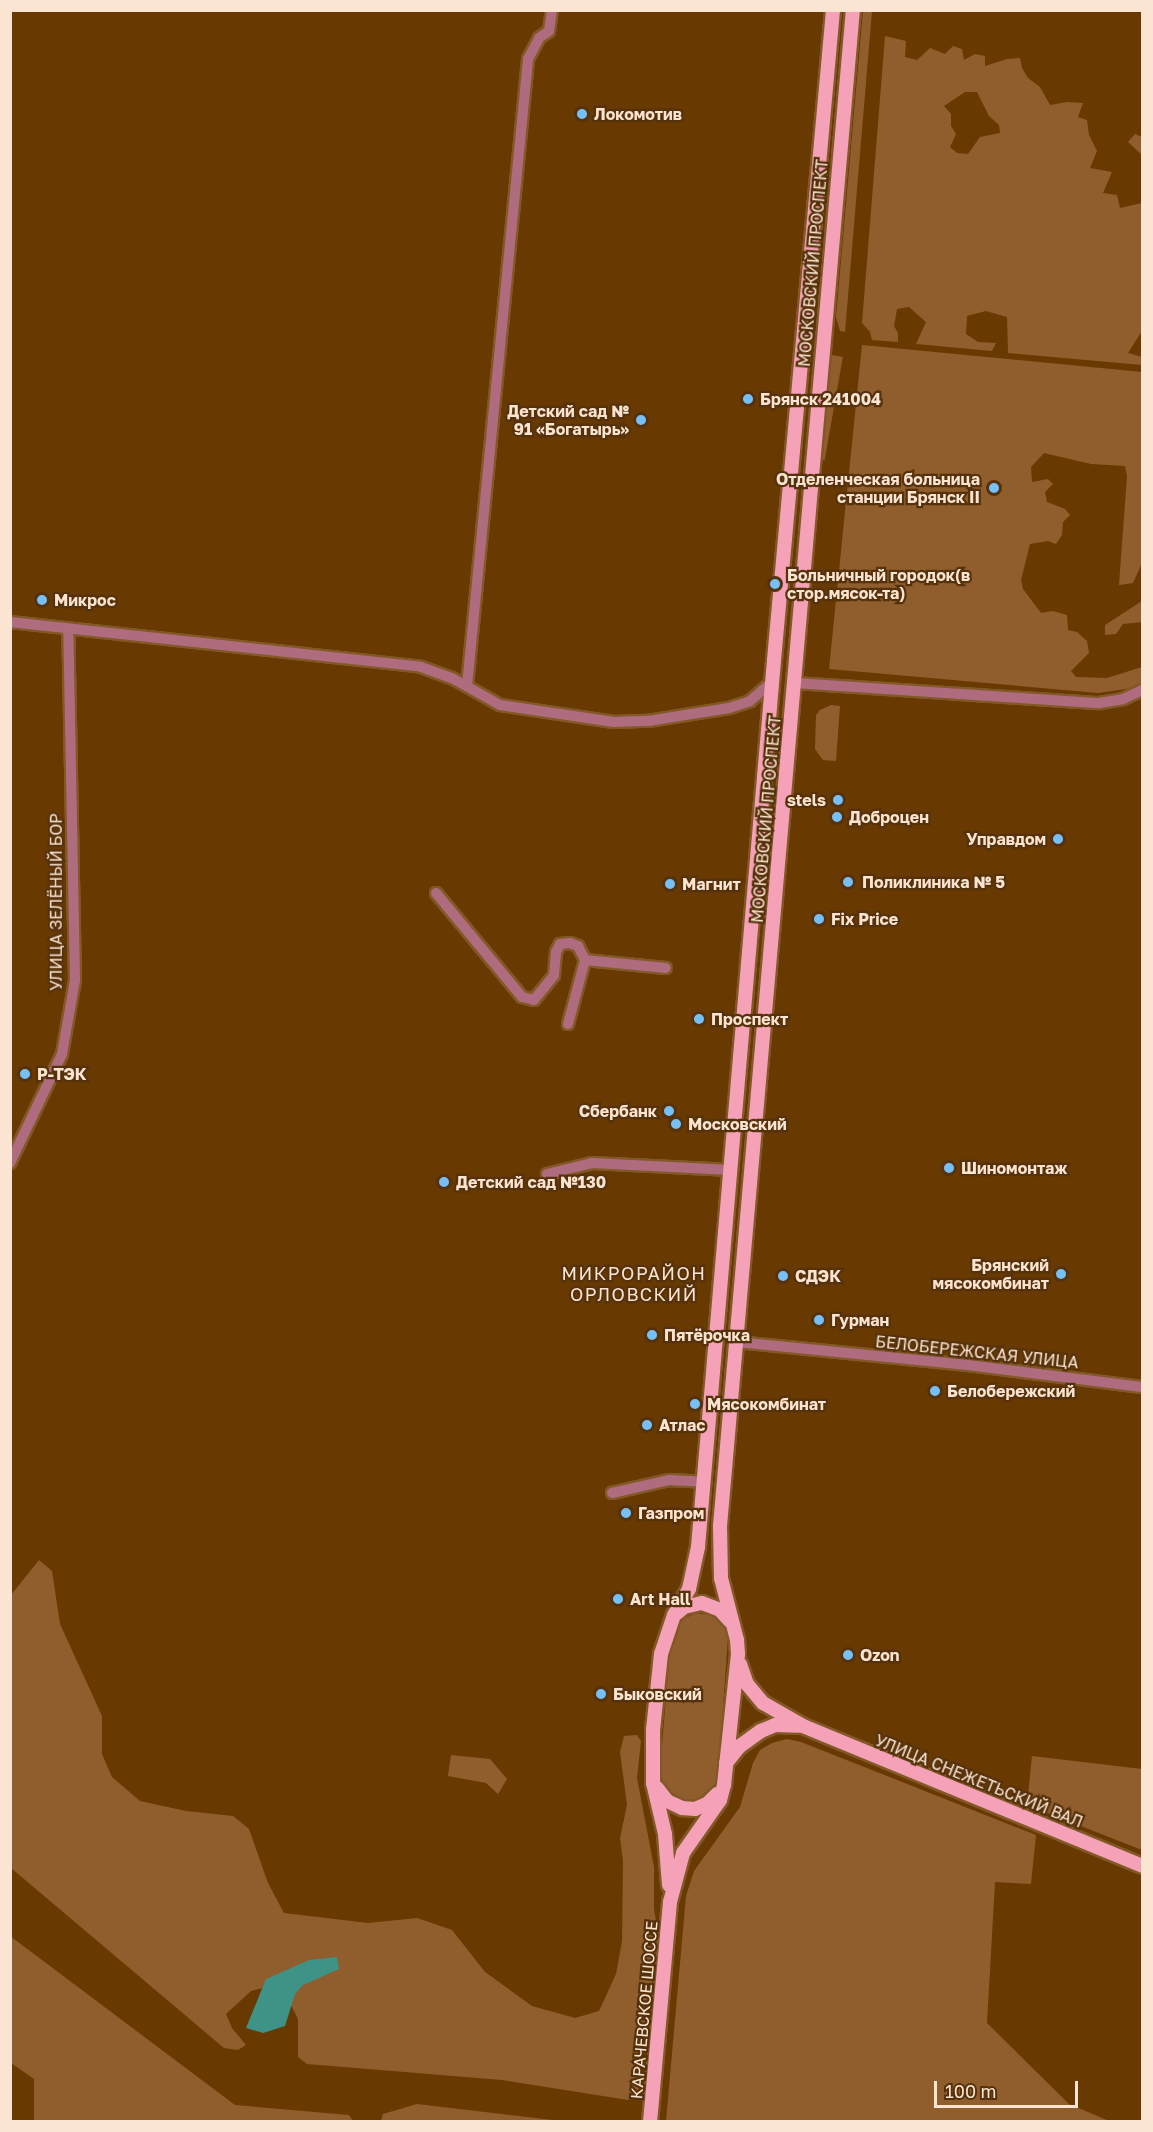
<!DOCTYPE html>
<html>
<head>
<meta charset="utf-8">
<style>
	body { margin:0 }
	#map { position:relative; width:1153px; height:2132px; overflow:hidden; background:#683a01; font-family:"Golos Text",sans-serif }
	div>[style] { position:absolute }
	.green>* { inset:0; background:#905e2c; transform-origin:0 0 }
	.water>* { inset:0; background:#3e9286 }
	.roads { filter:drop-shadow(2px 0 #825926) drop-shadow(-2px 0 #825926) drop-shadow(0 2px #825926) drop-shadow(0 -2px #825926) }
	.minor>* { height:10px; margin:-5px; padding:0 5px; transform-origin:5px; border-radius:5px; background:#b06c7f }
	.major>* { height:14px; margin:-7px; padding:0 7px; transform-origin:7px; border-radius:7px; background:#f5a2b8 }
	.dots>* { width:16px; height:16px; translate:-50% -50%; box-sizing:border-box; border:3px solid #56320c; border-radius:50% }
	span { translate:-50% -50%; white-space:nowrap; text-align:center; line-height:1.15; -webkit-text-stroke:4.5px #56320c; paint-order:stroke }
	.poi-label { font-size:16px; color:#fbe4d1; font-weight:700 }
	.left { translate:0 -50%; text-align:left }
	.right { translate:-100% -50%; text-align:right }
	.street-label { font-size:16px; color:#fbe4d1 }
	.neighbourhood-label { font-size:18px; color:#fbe4d1; letter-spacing:1.5px }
	.frame { position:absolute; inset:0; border:12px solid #fbe4d1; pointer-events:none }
	.scale { position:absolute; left:934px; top:2081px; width:144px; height:27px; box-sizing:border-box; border:3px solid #fbe4d1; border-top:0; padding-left:8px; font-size:18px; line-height:21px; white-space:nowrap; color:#fbe4d1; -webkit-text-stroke:4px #56320c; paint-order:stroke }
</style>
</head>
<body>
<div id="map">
	<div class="green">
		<i style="clip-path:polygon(863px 11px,872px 11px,845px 332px,840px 331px,836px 317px)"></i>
		<i style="clip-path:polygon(evenodd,885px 36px,906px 41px,905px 57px,917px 60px,930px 48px,945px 54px,953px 46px,962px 49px,964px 60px,975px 54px,985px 56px,985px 66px,1007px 59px,1020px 58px,1022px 68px,1028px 78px,1040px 87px,1050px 105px,1067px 102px,1083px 103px,1078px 117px,1087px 120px,1089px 135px,1097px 151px,1090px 168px,1112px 172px,1103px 193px,1117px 195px,1120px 208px,1142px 203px,1142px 331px,1128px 353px,1142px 357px,1142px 365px,1008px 353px,1007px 317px,986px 311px,967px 316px,966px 334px,978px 342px,996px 343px,992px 351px,916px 344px,926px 322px,909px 307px,897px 309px,894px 326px,898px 333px,898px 342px,872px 340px,870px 332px,862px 323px,885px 36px,965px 92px,977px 92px,989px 116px,999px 125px,1000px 133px,980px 137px,968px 154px,957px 153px,950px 147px,956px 134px,951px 126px,951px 114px,944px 106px,965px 92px)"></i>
		<i style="clip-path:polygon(1135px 134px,1142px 137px,1142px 155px,1128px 142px)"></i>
		<i style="clip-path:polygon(862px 345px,1142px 372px,1142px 563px,1133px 583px,1119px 585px,1127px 476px,1125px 466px,1091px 464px,1044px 453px,1031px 467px,1032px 482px,1048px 479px,1053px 484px,1045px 492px,1047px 502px,1065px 509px,1070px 515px,1063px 522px,1062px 535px,1056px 544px,1048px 541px,1030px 544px,1021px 580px,1023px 589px,1041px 613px,1053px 611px,1067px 615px,1068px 630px,1077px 632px,1087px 641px,1089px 653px,1071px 671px,1076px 677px,1107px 678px,1142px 667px,1142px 683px,1126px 689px,1098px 693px,829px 669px)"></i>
		<i style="left:832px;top:355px;width:11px;height:105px;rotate:10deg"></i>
		<i style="clip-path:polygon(1142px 601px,1142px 622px,1123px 624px,1116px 634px,1105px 635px,1105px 625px)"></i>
		<i style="clip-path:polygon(831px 705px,840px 706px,836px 761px,823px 760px,815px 749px,816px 715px,820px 710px)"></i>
		<i style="clip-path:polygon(39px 1560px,52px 1571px,60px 1624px,102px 1716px,102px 1754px,112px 1777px,140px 1801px,186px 1811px,233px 1816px,249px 1829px,268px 1883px,284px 1913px,368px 1923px,417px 1918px,452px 1930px,485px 1972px,532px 2006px,575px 2018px,599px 2011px,616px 1974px,622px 1941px,623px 1861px,620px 1838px,627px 1805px,620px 1752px,624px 1736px,637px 1735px,641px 1741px,637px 1778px,654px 1867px,654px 1909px,658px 1932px,639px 2089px,635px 2097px,628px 2100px,502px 2080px,307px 2064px,298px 2057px,298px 2019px,289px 2001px,271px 1986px,251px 1991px,226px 2014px,232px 2028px,246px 2045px,238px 2050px,224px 2048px,11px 1868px,11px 1595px)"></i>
		<i style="clip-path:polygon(696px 1613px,715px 1616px,722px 1622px,728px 1637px,718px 1779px,707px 1795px,689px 1801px,671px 1794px,664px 1787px,660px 1769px,671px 1638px,679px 1621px)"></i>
		<i style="clip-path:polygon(787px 1739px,801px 1742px,1036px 1835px,1031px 1884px,995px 1882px,987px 2023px,1069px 2104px,1109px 2121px,666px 2121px,686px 1896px,694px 1871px,740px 1807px,753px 1763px,760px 1750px,772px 1743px)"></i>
		<i style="clip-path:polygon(451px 1755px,490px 1759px,507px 1779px,498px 1794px,486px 1783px,448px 1776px)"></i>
		<i style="clip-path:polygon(1032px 1756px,1142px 1769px,1142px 1850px,1027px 1805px)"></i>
		<i style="clip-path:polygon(10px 1936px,235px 2105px,349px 2115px,353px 2121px,34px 2121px,34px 2079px,11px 2063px)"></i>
		<i style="clip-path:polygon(417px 2104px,561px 2121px,563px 2121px,381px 2121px,383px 2114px)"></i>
	</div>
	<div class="water">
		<i style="clip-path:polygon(337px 1957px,339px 1969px,303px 1985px,295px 1994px,285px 2026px,263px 2033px,246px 2028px,266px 1979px,309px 1960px)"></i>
	</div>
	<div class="roads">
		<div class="minor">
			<i style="left:10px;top:622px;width:413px;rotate:6.2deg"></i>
			<i style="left:421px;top:667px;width:33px;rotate:20deg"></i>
			<i style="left:452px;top:678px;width:55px;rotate:29.4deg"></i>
			<i style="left:500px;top:705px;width:115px;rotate:8.5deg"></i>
			<i style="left:614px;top:722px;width:34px;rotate:-2deg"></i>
			<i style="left:648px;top:721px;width:82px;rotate:-9.1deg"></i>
			<i style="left:729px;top:708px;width:22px;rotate:-18deg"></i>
			<i style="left:750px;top:701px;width:29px;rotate:-41deg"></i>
			<i style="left:795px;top:683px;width:305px;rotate:3.8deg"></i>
			<i style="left:1099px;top:703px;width:24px;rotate:-9deg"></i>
			<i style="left:1123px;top:699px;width:21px;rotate:-25deg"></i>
			<i style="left:467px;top:686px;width:630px;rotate:-84.44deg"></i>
			<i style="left:528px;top:59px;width:24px;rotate:-62deg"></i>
			<i style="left:539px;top:38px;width:12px;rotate:-35deg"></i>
			<i style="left:549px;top:31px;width:21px;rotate:-82deg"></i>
			<i style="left:436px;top:893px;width:135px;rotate:50.4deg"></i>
			<i style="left:522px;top:997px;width:12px;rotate:14deg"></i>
			<i style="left:534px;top:1000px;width:32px;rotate:-51deg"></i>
			<i style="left:554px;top:975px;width:23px;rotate:-85deg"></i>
			<i style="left:556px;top:952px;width:9px;rotate:-63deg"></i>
			<i style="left:560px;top:944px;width:10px;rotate:-6deg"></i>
			<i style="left:570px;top:943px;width:9px;rotate:21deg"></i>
			<i style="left:578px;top:946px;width:16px;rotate:63deg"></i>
			<i style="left:568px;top:1024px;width:66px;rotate:-75.1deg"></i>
			<i style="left:585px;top:960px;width:81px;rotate:5.6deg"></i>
			<i style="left:10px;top:1163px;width:121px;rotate:-64.5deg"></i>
			<i style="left:62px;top:1054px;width:75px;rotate:-80deg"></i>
			<i style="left:75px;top:980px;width:351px;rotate:-91.1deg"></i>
			<i style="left:547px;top:1174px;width:46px;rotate:-13.7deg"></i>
			<i style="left:592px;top:1163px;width:139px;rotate:2.9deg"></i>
			<i style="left:737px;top:1342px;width:232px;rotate:5.7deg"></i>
			<i style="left:968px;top:1365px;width:175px;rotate:7.2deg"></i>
			<i style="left:612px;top:1493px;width:58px;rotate:-12.8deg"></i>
			<i style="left:669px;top:1480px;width:35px;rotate:3deg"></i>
		</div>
		<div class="major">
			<i style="left:677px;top:1613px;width:9px;rotate:-41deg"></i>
			<i style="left:684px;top:1607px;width:18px;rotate:-13deg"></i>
			<i style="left:702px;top:1603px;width:19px;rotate:21deg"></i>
			<i style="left:720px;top:1610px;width:15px;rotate:48deg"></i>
			<i style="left:740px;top:1664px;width:21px;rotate:71deg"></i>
			<i style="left:747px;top:1684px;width:25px;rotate:50deg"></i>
			<i style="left:763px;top:1703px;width:46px;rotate:29.9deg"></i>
			<i style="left:803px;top:1726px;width:367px;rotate:22.4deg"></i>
			<i style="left:726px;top:1763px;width:22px;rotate:-51deg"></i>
			<i style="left:740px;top:1746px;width:26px;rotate:-36deg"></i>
			<i style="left:761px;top:1731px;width:15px;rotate:-23deg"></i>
			<i style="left:775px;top:1725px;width:23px;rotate:2deg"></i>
			<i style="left:657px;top:1788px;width:16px;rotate:52deg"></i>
			<i style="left:667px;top:1801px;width:17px;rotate:25deg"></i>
			<i style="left:682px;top:1808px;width:13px;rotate:4deg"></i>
			<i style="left:695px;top:1809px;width:13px;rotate:-23deg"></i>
			<i style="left:707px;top:1804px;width:14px;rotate:-45deg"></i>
			<i style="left:669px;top:1885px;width:51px;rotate:-94.5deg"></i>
			<i style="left:665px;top:1834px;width:52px;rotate:-103.2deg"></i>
			<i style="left:653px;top:1783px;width:53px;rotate:-90deg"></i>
			<i style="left:653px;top:1730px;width:76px;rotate:-84deg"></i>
			<i style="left:661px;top:1654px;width:41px;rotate:-71.6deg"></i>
			<i style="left:674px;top:1615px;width:30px;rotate:-60deg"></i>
			<i style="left:689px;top:1589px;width:43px;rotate:-77.9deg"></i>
			<i style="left:698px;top:1547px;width:890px;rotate:-85.1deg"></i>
			<i style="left:774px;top:660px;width:653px;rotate:-84.81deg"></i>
			<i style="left:650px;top:2122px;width:221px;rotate:-84.8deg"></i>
			<i style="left:670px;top:1902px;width:51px;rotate:-75.1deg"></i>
			<i style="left:683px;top:1853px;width:65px;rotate:-55.1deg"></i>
			<i style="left:720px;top:1800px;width:16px;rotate:-75deg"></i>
			<i style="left:724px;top:1785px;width:132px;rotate:-83.9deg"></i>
			<i style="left:738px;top:1654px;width:14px;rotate:-94deg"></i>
			<i style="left:737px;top:1640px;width:64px;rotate:-104.5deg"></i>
			<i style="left:721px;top:1578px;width:52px;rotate:-91.1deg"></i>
			<i style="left:720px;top:1526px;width:1522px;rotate:-84.99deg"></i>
		</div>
	</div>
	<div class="dots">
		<i style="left:582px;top:114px;background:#76c0f7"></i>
		<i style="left:748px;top:399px;background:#76c0f7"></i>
		<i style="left:641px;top:420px;background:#76c0f7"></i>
		<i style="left:994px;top:488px;background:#76c0f7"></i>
		<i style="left:775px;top:584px;background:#76c0f7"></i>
		<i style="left:42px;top:600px;background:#76c0f7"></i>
		<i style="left:838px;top:800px;background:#76c0f7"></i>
		<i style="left:837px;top:817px;background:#76c0f7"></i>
		<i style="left:1058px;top:839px;background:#76c0f7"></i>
		<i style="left:848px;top:882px;background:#76c0f7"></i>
		<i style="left:670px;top:884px;background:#76c0f7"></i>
		<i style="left:819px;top:919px;background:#76c0f7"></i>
		<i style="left:699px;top:1019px;background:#76c0f7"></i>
		<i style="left:25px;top:1074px;background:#76c0f7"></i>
		<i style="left:669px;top:1111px;background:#76c0f7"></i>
		<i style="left:676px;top:1124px;background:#76c0f7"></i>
		<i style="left:949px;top:1168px;background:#76c0f7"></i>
		<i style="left:444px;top:1182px;background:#76c0f7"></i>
		<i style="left:1061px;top:1274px;background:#76c0f7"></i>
		<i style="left:783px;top:1276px;background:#76c0f7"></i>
		<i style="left:819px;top:1320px;background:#76c0f7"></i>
		<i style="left:652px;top:1335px;background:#76c0f7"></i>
		<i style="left:935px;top:1391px;background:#76c0f7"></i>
		<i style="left:695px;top:1404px;background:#76c0f7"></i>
		<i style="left:647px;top:1425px;background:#76c0f7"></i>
		<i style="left:626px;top:1513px;background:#76c0f7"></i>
		<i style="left:618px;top:1599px;background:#76c0f7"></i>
		<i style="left:848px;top:1655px;background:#76c0f7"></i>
		<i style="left:601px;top:1694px;background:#76c0f7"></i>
	</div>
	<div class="poi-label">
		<span class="left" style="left:594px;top:114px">Локомотив</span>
		<span class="left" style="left:760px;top:399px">Брянск 241004</span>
		<span class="right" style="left:629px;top:420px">Детский сад №<br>91 «Богатырь»</span>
		<span class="right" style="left:980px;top:488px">Отделенческая больница<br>станции Брянск II</span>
		<span class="left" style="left:787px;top:584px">Больничный городок(в<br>стор.мясок-та)</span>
		<span class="left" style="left:54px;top:600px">Микрос</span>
		<span class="right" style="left:826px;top:800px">stels</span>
		<span class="left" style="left:849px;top:817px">Доброцен</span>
		<span class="right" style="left:1046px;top:839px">Управдом</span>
		<span class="left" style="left:862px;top:882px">Поликлиника № 5</span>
		<span class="left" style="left:682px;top:884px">Магнит</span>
		<span class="left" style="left:831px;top:919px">Fix Price</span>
		<span class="left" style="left:711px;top:1019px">Проспект</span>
		<span class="left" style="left:37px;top:1074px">Р-ТЭК</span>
		<span class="right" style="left:657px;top:1111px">Сбербанк</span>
		<span class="left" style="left:688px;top:1124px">Московский</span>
		<span class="left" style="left:961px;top:1168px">Шиномонтаж</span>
		<span class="left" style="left:456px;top:1182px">Детский сад №130</span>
		<span class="right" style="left:1049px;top:1274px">Брянский<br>мясокомбинат</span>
		<span class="left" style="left:795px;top:1276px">СДЭК</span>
		<span class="left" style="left:831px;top:1320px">Гурман</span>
		<span class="left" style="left:664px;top:1335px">Пятёрочка</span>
		<span class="left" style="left:947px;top:1391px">Белобережский</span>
		<span class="left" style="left:707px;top:1404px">Мясокомбинат</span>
		<span class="left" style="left:659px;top:1425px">Атлас</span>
		<span class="left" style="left:638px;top:1513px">Газпром</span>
		<span class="left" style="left:630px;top:1599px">Art Hall</span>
		<span class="left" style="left:860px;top:1655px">Ozon</span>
		<span class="left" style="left:613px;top:1694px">Быковский</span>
	</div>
	<div class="street-label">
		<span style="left:813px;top:263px;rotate:-85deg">МОСКОВСКИЙ ПРОСПЕКТ</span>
		<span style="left:766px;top:819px;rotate:-85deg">МОСКОВСКИЙ ПРОСПЕКТ</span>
		<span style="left:56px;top:902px;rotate:-90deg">УЛИЦА ЗЕЛЁНЫЙ БОР</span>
		<span style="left:977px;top:1352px;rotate:6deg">БЕЛОБЕРЕЖСКАЯ УЛИЦА</span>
		<span style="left:979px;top:1781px;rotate:22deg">УЛИЦА СНЕЖЕТЬСКИЙ ВАЛ</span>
		<span style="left:644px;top:2010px;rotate:-85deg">КАРАЧЕВСКОЕ ШОССЕ</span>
	</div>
	<div class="neighbourhood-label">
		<span style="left:634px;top:1284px">МИКРОРАЙОН<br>ОРЛОВСКИЙ</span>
	</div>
	<div class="frame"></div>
	<div class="scale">100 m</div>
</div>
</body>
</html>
